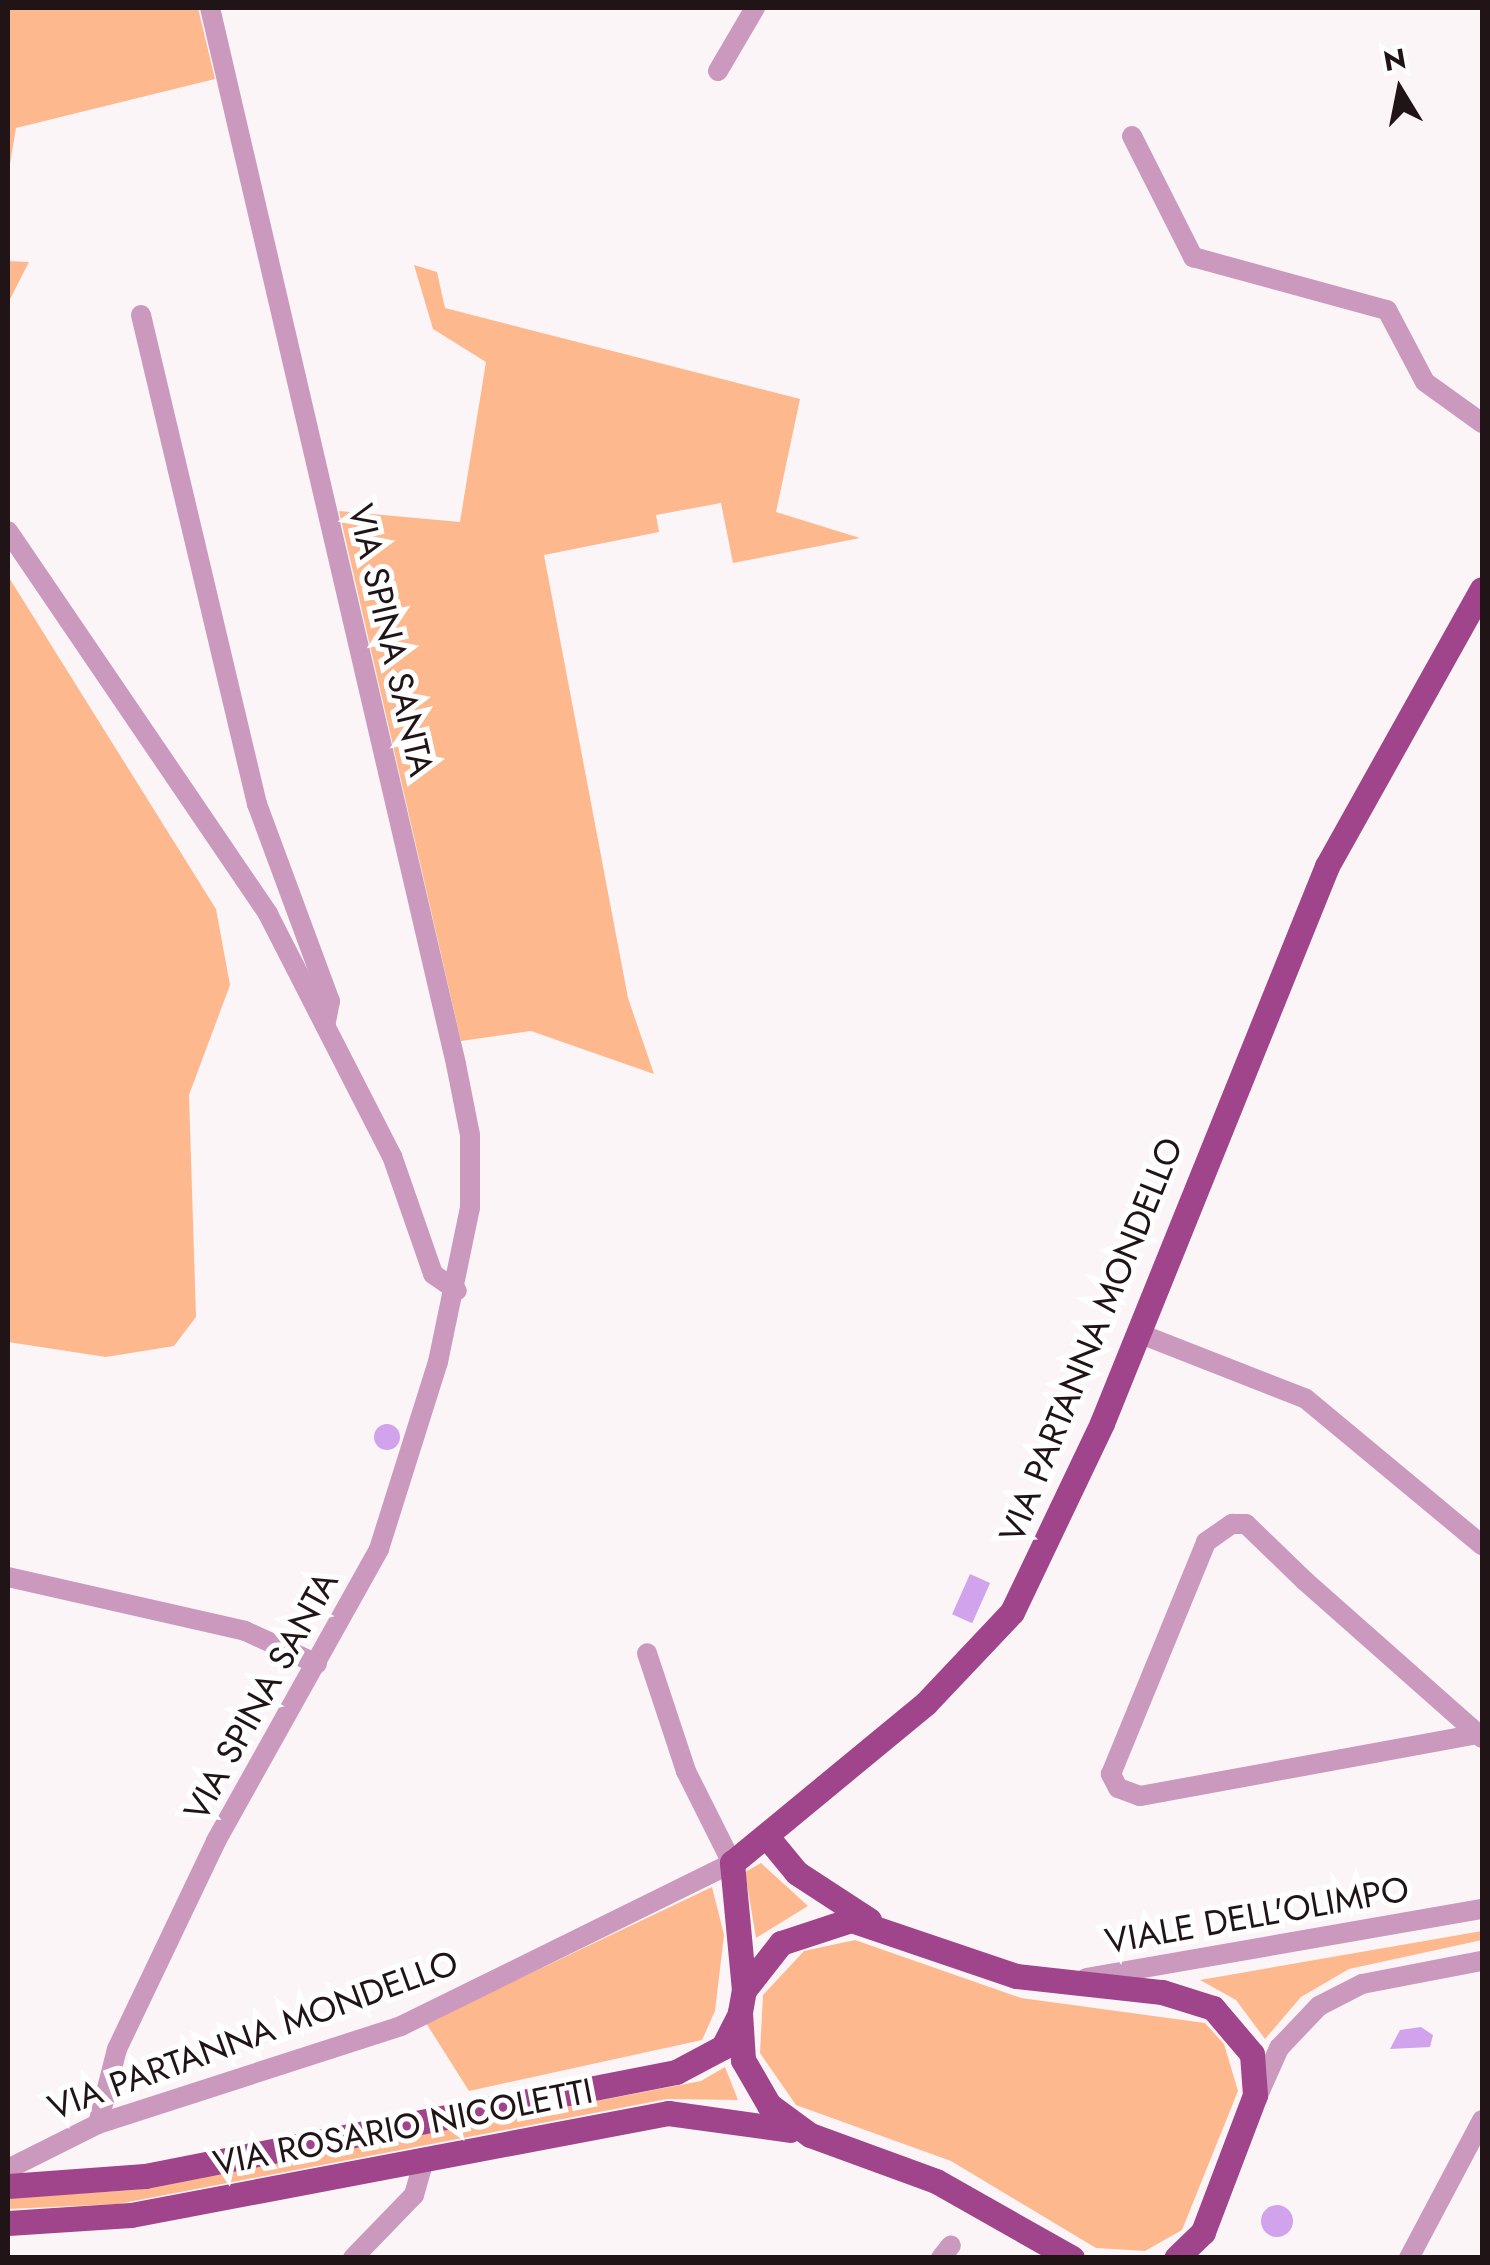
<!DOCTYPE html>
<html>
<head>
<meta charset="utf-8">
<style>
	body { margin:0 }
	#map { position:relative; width:1490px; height:2265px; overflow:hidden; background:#fcf5f7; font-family:Jost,sans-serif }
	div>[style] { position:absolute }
	.green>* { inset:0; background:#feb88d }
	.water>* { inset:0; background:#d1a3ed; transform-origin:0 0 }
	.round { border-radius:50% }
	.minor>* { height:20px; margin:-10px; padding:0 10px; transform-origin:10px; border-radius:10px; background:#cc99be }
	.major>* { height:25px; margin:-12.5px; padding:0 12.5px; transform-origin:12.5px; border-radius:12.5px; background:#a0458c }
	span { translate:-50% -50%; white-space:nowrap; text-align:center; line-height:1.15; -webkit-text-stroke:10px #fff; paint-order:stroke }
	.street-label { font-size:35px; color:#201417 }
	.frame { position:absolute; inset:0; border:10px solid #201417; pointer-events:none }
	.north { position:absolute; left:1350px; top:40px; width:100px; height:100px; -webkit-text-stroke:8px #fff; paint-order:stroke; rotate:350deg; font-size:28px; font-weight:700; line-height:40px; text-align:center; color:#201417 }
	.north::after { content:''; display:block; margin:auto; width:35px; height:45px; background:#201417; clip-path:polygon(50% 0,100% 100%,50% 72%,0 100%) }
</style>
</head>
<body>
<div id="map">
	<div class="green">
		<i style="clip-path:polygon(8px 8px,198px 8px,215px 79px,16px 128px,8px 176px)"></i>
		<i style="clip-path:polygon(8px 261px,29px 262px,8px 303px)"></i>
		<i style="clip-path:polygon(414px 265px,437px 272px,445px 308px,800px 399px,776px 512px,860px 538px,733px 563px,721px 503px,656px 515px,659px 532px,544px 555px,628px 998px,654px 1074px,531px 1031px,461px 1041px,339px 511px,460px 522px,486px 362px,433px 329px)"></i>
		<i style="clip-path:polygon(8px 576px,216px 909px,230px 985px,189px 1095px,196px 1317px,174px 1346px,106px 1357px,8px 1342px)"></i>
		<i style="clip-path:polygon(761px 1863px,808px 1906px,756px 1938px,745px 1872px)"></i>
		<i style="clip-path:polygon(712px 1887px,724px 1935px,715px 2011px,702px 2040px,469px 2091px,426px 2023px)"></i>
		<i style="clip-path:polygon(1482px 1931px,1482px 1940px,1349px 1969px,1301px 1997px,1265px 2039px,1236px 2000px,1200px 1980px)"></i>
		<i style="clip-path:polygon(855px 1940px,1021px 1998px,1205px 2023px,1224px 2044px,1238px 2091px,1182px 2230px,1145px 2251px,1096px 2248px,951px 2161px,796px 2105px,760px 2053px,763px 1995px,804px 1951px)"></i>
		<i style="clip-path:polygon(725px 2067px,738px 2100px,667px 2099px,118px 2204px,8px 2209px,8px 2198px,135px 2190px,701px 2081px)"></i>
	</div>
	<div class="water">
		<i class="round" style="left:374px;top:1424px;width:26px;height:26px"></i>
		<i style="left:970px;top:1574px;width:22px;height:44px;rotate:24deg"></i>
		<i style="clip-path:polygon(1421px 2027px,1433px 2035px,1430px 2047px,1390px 2049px,1400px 2030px)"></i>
		<i class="round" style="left:1261px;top:2205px;width:32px;height:32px"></i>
	</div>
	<div class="minor">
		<i style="left:718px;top:71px;width:73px;rotate:-59.6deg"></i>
		<i style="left:1132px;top:136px;width:136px;rotate:63.2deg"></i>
		<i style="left:1193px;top:257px;width:201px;rotate:15.3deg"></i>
		<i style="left:1387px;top:310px;width:81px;rotate:62.2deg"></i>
		<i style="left:1425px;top:382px;width:70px;rotate:35.7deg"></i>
		<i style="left:141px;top:315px;width:503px;rotate:76.66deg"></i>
		<i style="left:257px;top:804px;width:210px;rotate:69.7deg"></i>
		<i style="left:330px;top:1001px;width:25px;rotate:101deg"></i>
		<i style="left:8px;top:531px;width:463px;rotate:55.8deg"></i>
		<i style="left:268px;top:914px;width:272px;rotate:62.9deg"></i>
		<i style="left:392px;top:1156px;width:125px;rotate:70.8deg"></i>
		<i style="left:433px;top:1274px;width:29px;rotate:35deg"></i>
		<i style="left:1138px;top:1333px;width:180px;rotate:21.4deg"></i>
		<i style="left:1306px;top:1399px;width:229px;rotate:39.7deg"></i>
		<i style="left:8px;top:1577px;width:243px;rotate:12.8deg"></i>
		<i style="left:245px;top:1631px;width:79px;rotate:24.6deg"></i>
		<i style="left:1478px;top:1734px;width:344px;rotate:169.6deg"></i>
		<i style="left:1140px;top:1796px;width:23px;rotate:-160deg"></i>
		<i style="left:1118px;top:1788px;width:16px;rotate:-117deg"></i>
		<i style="left:1111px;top:1774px;width:251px;rotate:-67.7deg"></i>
		<i style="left:1206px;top:1542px;width:32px;rotate:-35deg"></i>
		<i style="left:1232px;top:1524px;width:14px"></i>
		<i style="left:1246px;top:1524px;width:82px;rotate:44deg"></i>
		<i style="left:1305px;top:1581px;width:231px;rotate:41.5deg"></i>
		<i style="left:1478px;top:1734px;width:6px;rotate:45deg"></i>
		<i style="left:1086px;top:1978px;width:402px;rotate:-9.9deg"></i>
		<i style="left:1256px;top:2100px;width:57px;rotate:-66.1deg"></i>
		<i style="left:1279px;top:2048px;width:58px;rotate:-46.4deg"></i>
		<i style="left:1319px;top:2006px;width:48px;rotate:-27.1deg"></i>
		<i style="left:1362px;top:1984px;width:122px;rotate:-10.9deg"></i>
		<i style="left:98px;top:2124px;width:77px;rotate:-75.8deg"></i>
		<i style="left:117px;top:2049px;width:230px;rotate:-64.5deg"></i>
		<i style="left:216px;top:1841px;width:334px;rotate:-60.8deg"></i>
		<i style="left:379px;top:1549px;width:196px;rotate:-72.5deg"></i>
		<i style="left:438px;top:1362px;width:157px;rotate:-78.3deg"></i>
		<i style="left:470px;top:1208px;width:73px;rotate:-90deg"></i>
		<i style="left:470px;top:1135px;width:72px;rotate:-101.2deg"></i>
		<i style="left:456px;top:1064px;width:1084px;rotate:-103.11deg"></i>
		<i style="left:8px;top:2169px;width:101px;rotate:-26.6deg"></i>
		<i style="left:98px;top:2124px;width:318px;rotate:-17.9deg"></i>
		<i style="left:401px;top:2026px;width:369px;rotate:-26.2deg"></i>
		<i style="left:732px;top:1863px;width:103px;rotate:-116.6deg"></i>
		<i style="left:686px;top:1771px;width:124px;rotate:-108.3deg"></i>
		<i style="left:353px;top:2258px;width:88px;rotate:-45.9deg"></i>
		<i style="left:414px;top:2195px;width:37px;rotate:-74deg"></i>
		<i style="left:941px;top:2258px;width:16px;rotate:-52deg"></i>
		<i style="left:1409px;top:2258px;width:156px;rotate:-62.1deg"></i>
	</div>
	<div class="major">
		<i style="left:768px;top:1838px;width:45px;rotate:50.4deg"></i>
		<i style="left:797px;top:1873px;width:86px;rotate:33.1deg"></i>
		<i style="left:744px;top:1990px;width:128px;rotate:-95.4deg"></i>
		<i style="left:732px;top:1863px;width:251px;rotate:-39.5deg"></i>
		<i style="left:926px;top:1703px;width:125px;rotate:-46.6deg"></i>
		<i style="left:1012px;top:1612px;width:209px;rotate:-64.5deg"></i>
		<i style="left:1102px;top:1423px;width:601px;rotate:-68deg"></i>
		<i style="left:1327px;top:866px;width:317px;rotate:-60.8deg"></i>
		<i style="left:8px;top:2186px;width:137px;rotate:-4.2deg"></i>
		<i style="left:145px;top:2176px;width:541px;rotate:-11.08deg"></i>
		<i style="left:676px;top:2072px;width:53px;rotate:-28deg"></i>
		<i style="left:723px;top:2047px;width:34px;rotate:-63deg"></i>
		<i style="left:8px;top:2223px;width:123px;rotate:-3.7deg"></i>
		<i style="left:131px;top:2215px;width:547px;rotate:-10.75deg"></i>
		<i style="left:668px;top:2113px;width:123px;rotate:7.9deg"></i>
		<i style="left:1072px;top:2258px;width:156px;rotate:-150.5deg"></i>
		<i style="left:936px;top:2181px;width:134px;rotate:-159.9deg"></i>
		<i style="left:810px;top:2135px;width:51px;rotate:-143.8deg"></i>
		<i style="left:769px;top:2105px;width:52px;rotate:-120deg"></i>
		<i style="left:743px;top:2060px;width:48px;rotate:-93.6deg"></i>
		<i style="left:740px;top:2012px;width:22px;rotate:-80deg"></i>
		<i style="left:744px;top:1990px;width:60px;rotate:-51.8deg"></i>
		<i style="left:781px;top:1943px;width:74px;rotate:-18.2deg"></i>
		<i style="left:851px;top:1920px;width:174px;rotate:18.7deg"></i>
		<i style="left:1016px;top:1976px;width:147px;rotate:6.3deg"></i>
		<i style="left:1162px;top:1992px;width:53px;rotate:17.4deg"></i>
		<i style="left:1213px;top:2008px;width:60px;rotate:49.7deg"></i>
		<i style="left:1252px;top:2054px;width:41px;rotate:85.8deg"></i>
		<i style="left:1255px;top:2095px;width:147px;rotate:110.8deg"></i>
		<i style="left:1203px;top:2232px;width:37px;rotate:136deg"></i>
	</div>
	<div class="street-label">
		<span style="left:391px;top:640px;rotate:77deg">VIA SPINA SANTA</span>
		<span style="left:1091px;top:1340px;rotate:-68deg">VIA PARTANNA MONDELLO</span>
		<span style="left:261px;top:1696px;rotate:-61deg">VIA SPINA SANTA</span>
		<span style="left:1257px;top:1915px;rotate:-10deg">VIALE DELL'OLIMPO</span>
		<span style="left:253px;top:2035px;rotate:-20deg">VIA PARTANNA MONDELLO</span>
		<span style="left:403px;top:2127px;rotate:-11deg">VIA ROSARIO NICOLETTI</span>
	</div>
	<div class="frame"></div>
	<div class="north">N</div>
</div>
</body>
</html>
